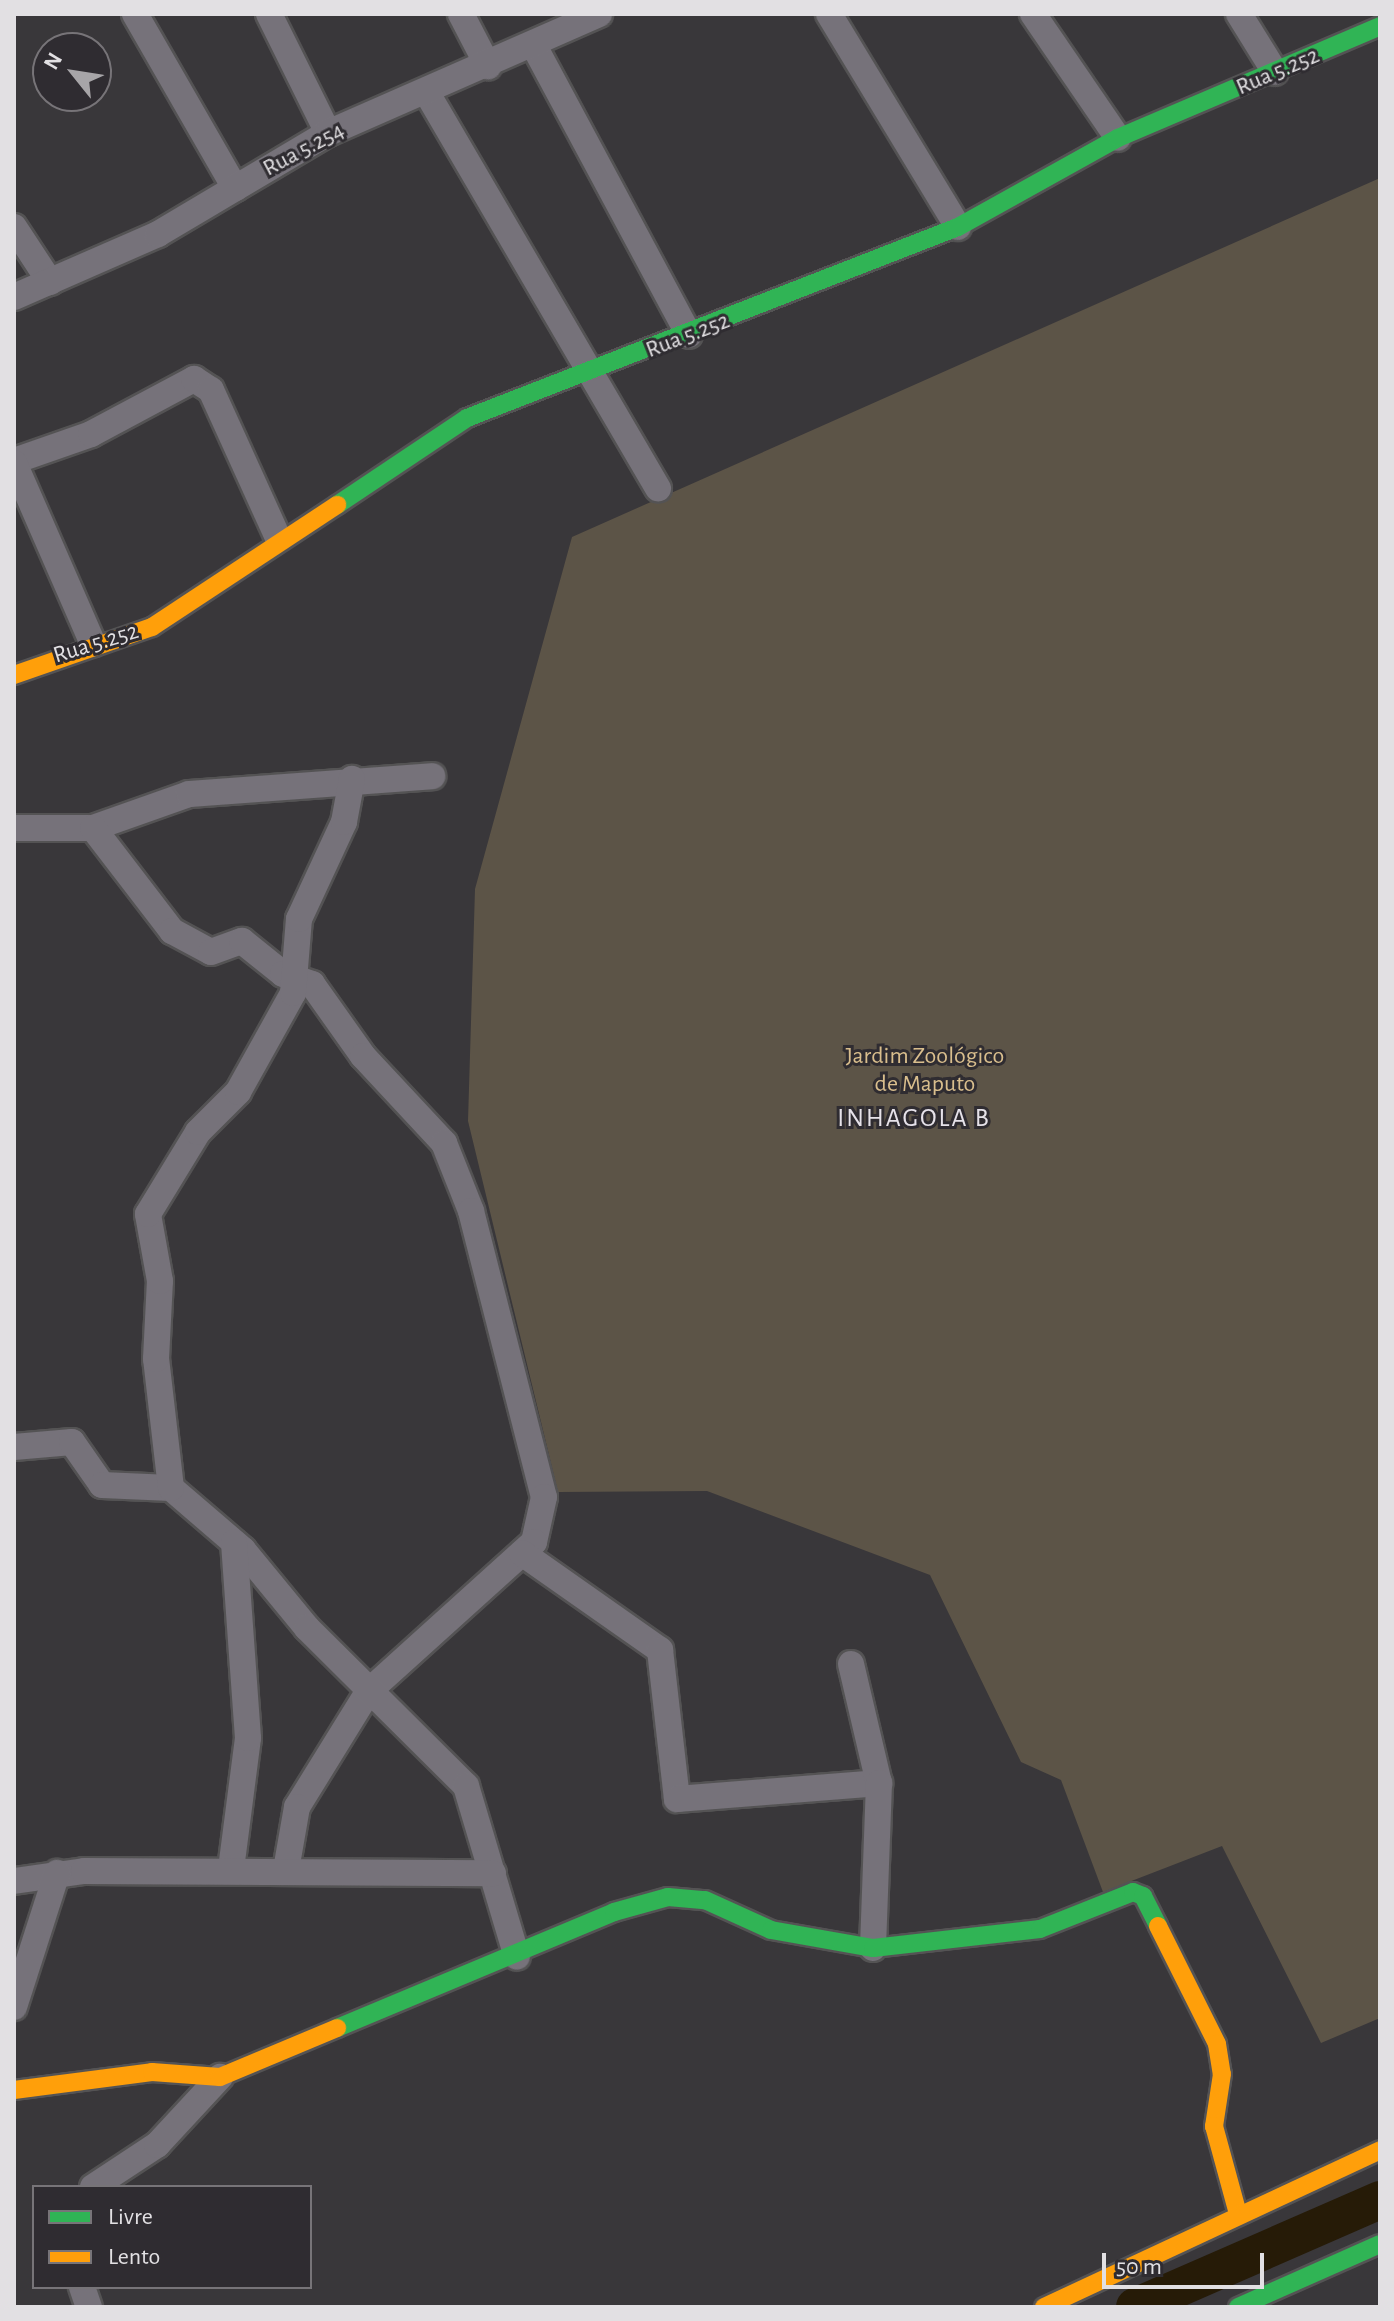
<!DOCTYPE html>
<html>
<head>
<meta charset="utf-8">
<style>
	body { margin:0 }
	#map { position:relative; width:1394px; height:2321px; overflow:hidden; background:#39373a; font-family:"Alegreya Sans",sans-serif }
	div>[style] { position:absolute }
	.green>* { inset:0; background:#5c5447 }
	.river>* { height:38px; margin:-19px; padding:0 19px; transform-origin:19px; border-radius:19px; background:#261b07 }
	.roads { filter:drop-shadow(2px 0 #545354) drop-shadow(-2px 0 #545354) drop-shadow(0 2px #545354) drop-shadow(0 -2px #545354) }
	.street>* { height:26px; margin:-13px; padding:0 13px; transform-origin:13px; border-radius:13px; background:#76727a }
	.fast>* { height:18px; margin:-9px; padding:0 9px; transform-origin:9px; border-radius:9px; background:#30b455 }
	.slow>* { height:18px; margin:-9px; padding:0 9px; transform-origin:9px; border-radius:9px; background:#ff9f0a }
	span { translate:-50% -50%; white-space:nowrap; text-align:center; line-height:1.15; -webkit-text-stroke:6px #2f2c31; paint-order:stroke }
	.street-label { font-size:24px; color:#e2e0e3 }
	.park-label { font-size:24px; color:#d9be8d }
	.neighbourhood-label { font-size:26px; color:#e6e2e9; letter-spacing:2px }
	.frame { position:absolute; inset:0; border:16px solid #e2e0e3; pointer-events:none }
	.legend { position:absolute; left:32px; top:2185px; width:280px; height:104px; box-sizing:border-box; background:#2f2c31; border:2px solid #777478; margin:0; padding:10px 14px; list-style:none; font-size:24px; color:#e2e0e3 }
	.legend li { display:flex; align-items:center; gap:16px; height:40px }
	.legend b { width:40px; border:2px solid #777478 }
	.north { position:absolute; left:32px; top:32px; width:80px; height:80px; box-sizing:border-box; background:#2f2c31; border:2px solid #777478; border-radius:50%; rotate:300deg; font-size:22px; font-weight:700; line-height:32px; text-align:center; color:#e2e0e3 }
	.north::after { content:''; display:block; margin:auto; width:28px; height:36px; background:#a7a5a8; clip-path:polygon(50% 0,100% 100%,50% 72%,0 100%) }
	.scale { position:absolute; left:1102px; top:2253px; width:162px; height:36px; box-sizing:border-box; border:4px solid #e2e0e3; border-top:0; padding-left:10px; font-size:24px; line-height:28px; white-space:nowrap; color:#e2e0e3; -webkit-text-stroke:6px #2f2c31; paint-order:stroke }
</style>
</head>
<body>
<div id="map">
	<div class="green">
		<i style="clip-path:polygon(1380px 178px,1380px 2018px,1321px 2043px,1222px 1846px,1103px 1892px,1061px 1780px,1021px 1762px,930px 1575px,707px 1491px,558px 1492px,468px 1121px,475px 889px,572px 537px)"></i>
	</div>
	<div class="river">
		<i style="left:1135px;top:2307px;width:267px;rotate:-23.6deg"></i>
	</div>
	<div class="roads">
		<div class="street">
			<i style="left:135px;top:14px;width:201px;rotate:60.1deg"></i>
			<i style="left:269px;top:14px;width:133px;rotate:63.6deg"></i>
			<i style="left:461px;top:14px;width:59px;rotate:62.6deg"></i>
			<i style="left:829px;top:14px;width:249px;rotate:58.8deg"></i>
			<i style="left:1033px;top:14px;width:150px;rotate:55.6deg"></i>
			<i style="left:1239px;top:14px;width:68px;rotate:58.2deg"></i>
			<i style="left:533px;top:44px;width:330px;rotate:61.8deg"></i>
			<i style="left:427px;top:93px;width:458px;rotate:59.7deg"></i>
			<i style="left:14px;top:227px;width:66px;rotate:56.8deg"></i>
			<i style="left:14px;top:297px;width:157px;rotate:-23.6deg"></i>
			<i style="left:158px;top:234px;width:198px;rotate:-30.7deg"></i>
			<i style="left:328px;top:133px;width:296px;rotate:-23.7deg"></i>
			<i style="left:14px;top:461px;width:82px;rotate:-19.3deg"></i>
			<i style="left:91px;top:434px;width:117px;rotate:-28.1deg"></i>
			<i style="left:194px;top:379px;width:20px;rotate:33deg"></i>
			<i style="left:211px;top:390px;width:162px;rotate:65.6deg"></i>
			<i style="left:14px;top:463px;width:197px;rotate:66.4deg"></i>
			<i style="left:14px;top:828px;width:79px"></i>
			<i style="left:93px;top:828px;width:102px;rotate:-19.5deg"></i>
			<i style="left:189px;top:794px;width:244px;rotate:-4.2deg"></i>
			<i style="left:93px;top:828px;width:130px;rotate:52.5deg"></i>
			<i style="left:172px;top:931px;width:44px;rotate:28.3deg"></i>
			<i style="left:211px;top:952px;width:33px;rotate:-20deg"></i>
			<i style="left:242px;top:941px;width:53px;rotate:38.8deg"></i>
			<i style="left:283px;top:974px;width:31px;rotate:19deg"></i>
			<i style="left:312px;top:984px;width:88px;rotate:54.7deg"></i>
			<i style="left:363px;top:1056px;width:119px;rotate:47deg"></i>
			<i style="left:444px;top:1143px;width:73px;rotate:68.3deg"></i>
			<i style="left:471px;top:1211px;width:295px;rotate:75.7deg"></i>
			<i style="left:544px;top:1497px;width:46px;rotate:102.5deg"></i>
			<i style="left:534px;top:1542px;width:224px;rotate:137.9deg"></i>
			<i style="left:368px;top:1692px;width:135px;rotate:121.7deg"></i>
			<i style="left:297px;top:1807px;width:64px;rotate:99.9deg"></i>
			<i style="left:14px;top:1447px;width:58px;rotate:-4.9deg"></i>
			<i style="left:72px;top:1442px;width:52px;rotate:55.1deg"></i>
			<i style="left:102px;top:1485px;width:69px;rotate:2.5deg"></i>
			<i style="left:171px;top:1488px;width:95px;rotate:40.7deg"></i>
			<i style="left:243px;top:1550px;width:101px;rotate:50.6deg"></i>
			<i style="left:307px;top:1628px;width:224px;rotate:44.8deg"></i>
			<i style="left:466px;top:1786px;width:178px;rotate:73.4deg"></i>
			<i style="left:171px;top:1488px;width:130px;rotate:-96.6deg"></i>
			<i style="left:156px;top:1359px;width:78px;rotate:-87.1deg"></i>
			<i style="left:160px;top:1281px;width:68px;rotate:-100.2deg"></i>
			<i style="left:148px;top:1214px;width:96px;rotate:-58.6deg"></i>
			<i style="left:198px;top:1132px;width:57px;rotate:-45deg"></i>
			<i style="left:238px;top:1092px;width:113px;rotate:-60.9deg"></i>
			<i style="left:293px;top:993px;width:74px;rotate:-85.4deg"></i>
			<i style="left:299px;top:919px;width:107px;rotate:-65.1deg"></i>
			<i style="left:344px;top:822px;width:44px;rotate:-79.5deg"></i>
			<i style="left:522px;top:1553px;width:169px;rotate:35.1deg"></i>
			<i style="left:660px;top:1650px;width:150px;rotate:83.5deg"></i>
			<i style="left:677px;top:1799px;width:203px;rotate:-4.5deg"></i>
			<i style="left:851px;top:1664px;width:122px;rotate:76.8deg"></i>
			<i style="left:879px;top:1783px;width:165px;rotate:92.1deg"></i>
			<i style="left:231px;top:1869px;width:132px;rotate:-82.6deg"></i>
			<i style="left:248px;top:1738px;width:196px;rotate:-94.1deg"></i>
			<i style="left:14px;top:1881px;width:71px;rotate:-8.1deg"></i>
			<i style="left:84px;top:1871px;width:409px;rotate:0.3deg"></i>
			<i style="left:14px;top:2007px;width:141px;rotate:-72.2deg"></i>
			<i style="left:93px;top:2187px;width:77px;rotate:-33.3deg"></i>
			<i style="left:157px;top:2145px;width:93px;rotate:-47.2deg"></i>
			<i style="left:82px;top:2287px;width:21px;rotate:71deg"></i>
		</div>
		<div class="fast">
			<i style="left:337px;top:505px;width:156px;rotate:-33.8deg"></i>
			<i style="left:467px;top:418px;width:527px;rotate:-21.26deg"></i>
			<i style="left:958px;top:227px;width:183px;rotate:-29.1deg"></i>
			<i style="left:1118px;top:138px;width:285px;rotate:-23.1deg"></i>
			<i style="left:337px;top:2028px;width:300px;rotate:-22.7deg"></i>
			<i style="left:614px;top:1912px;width:56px;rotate:-15.5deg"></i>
			<i style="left:668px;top:1897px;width:37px;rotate:5deg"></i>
			<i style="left:705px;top:1900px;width:72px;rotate:24.4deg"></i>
			<i style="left:771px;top:1930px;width:104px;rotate:10deg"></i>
			<i style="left:873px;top:1948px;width:168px;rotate:-6.5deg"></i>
			<i style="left:1040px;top:1929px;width:100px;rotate:-21.7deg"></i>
			<i style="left:1133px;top:1892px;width:11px;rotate:22deg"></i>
			<i style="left:1143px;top:1896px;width:34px;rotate:63deg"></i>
			<i style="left:1238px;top:2307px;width:155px;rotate:-23.9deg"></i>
		</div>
		<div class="slow">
			<i style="left:14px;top:675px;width:146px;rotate:-19.2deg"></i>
			<i style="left:152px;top:627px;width:222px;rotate:-33.4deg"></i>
			<i style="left:1158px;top:1926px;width:132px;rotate:63.4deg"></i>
			<i style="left:1217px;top:2044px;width:30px;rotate:81deg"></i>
			<i style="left:1222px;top:2074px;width:53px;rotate:98.7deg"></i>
			<i style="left:1214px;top:2126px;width:91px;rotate:74.7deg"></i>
			<i style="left:14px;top:2090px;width:139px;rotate:-7.4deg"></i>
			<i style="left:152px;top:2072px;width:68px;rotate:4.2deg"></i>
			<i style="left:220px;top:2077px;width:127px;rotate:-22.7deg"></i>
			<i style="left:1044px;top:2307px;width:371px;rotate:-25deg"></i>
		</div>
	</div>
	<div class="street-label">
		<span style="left:1278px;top:72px;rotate:-23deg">Rua 5.252</span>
		<span style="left:304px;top:150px;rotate:-28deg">Rua 5.254</span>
		<span style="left:688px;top:336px;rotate:-21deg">Rua 5.252</span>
		<span style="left:96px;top:644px;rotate:-17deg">Rua 5.252</span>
	</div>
	<div class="park-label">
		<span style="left:925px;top:1071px">Jardim Zoológico<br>de Maputo</span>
	</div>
	<div class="neighbourhood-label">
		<span style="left:914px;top:1119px">INHAGOLA B</span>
	</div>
	<div class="frame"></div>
	<ul class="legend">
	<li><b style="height:10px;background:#30b455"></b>Livre</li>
	<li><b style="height:10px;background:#ff9f0a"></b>Lento</li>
	</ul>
	<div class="north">N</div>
	<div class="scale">50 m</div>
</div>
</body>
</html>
